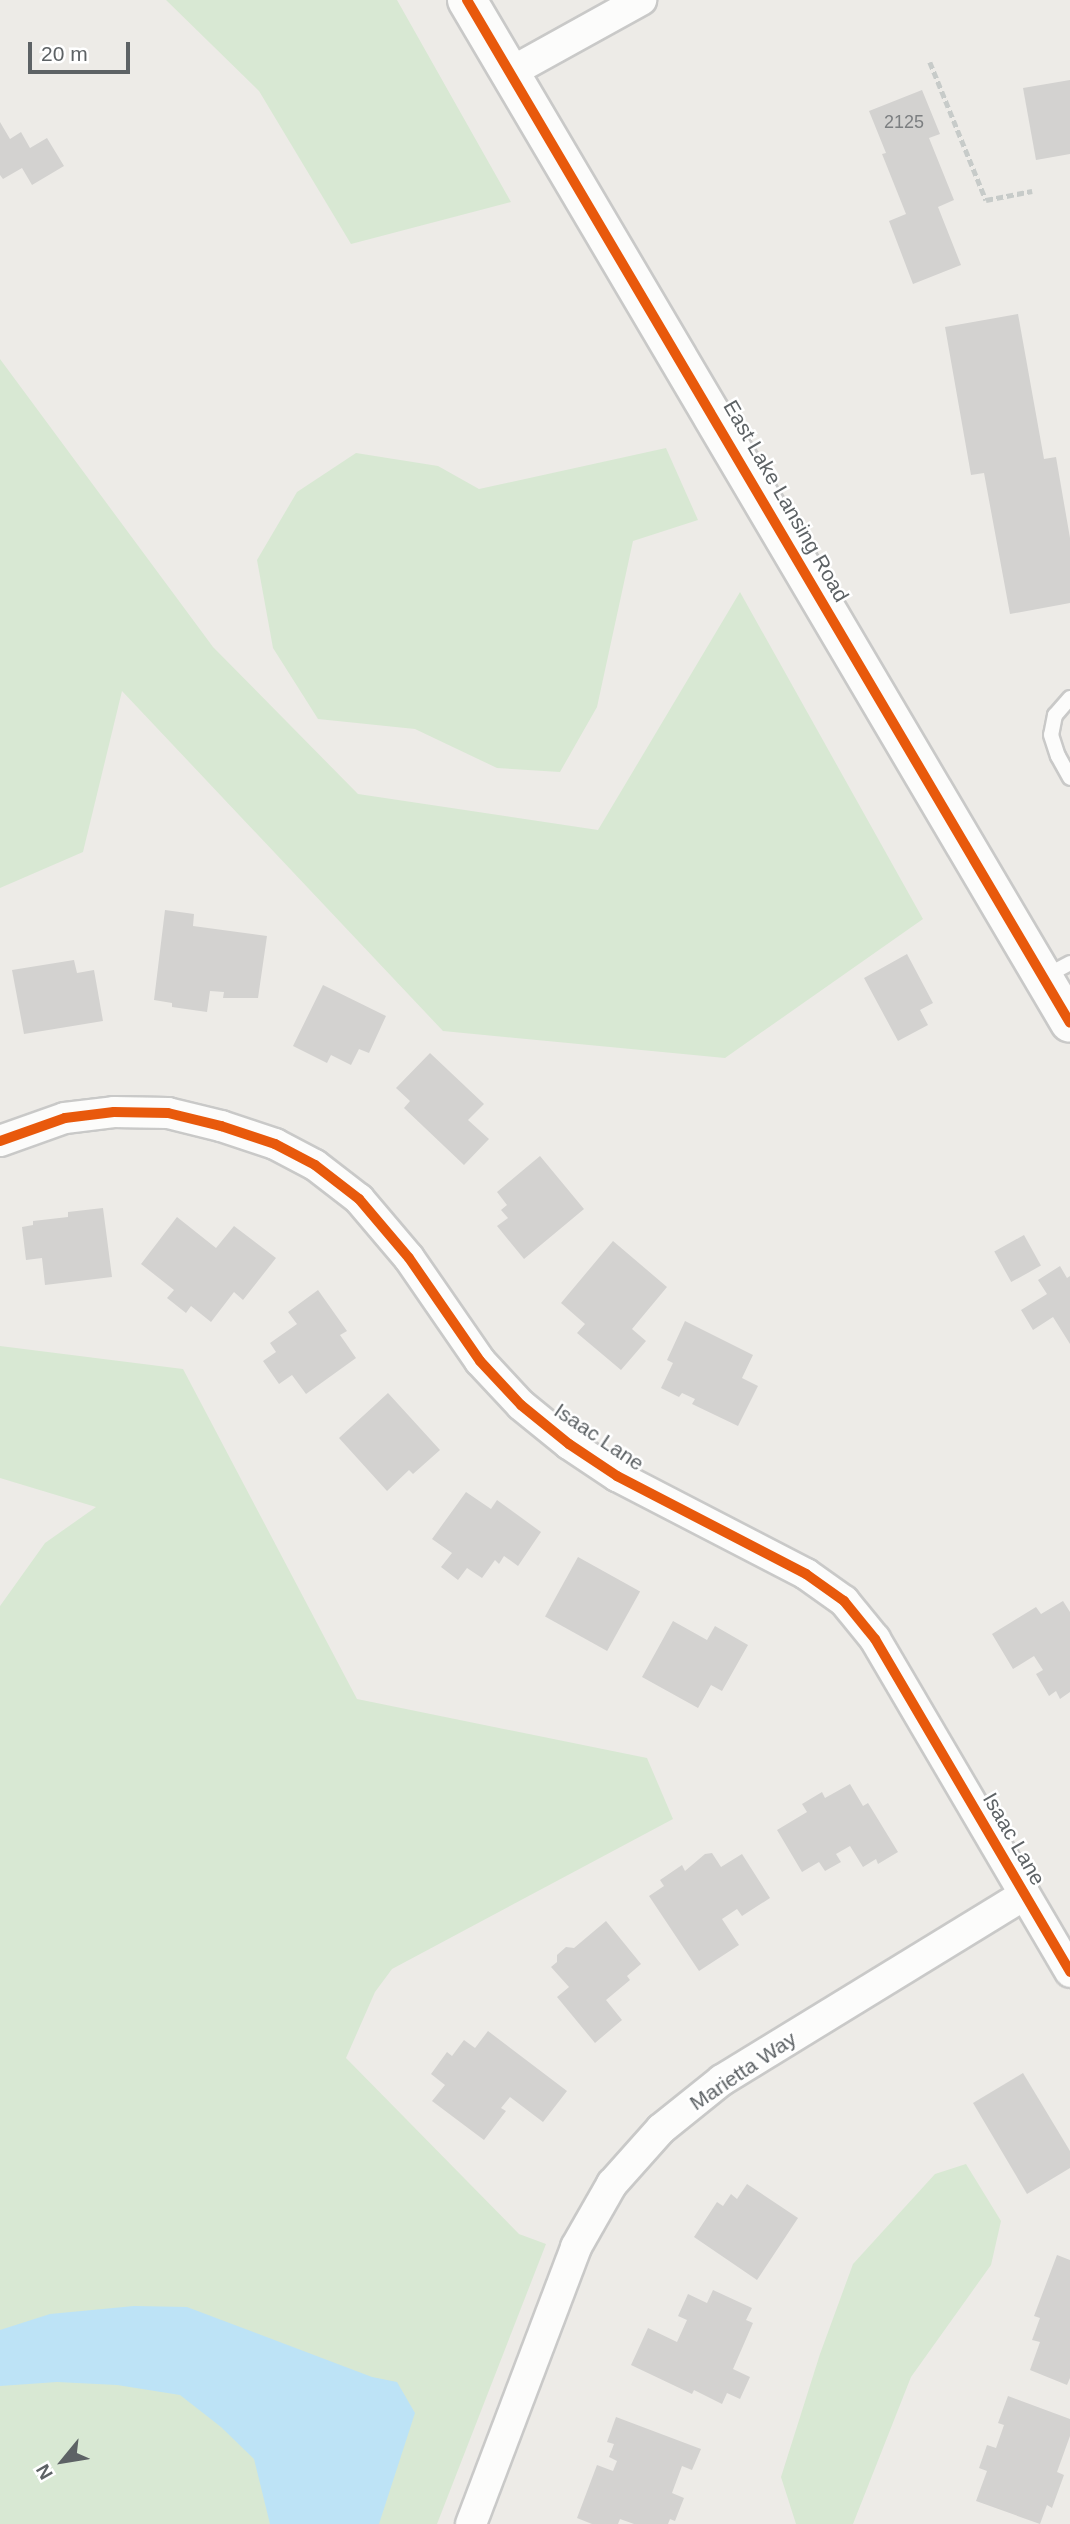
<!DOCTYPE html>
<html>
<head>
<meta charset="utf-8">
<style>
	body { margin:0 }
	#map { position:relative; width:1070px; height:2524px; overflow:hidden; background:#edebe7; font-family:Arial,sans-serif }
	div>[style] { position:absolute }
	.green>* { inset:0; background:#d8e8d3 }
	.water>* { inset:0; background:#bde3f6 }
	.building>* { inset:0; background:#d3d2d0; transform-origin:0 0 }
	.path>* { height:4.5px; margin-top:-2.25px; transform-origin:0; background:repeating-linear-gradient(90deg,#c7cbc9 0 7px,transparent 0 10.5px) }
	.roads { filter:drop-shadow(2px 0 #c9c9c8) drop-shadow(-2px 0 #c9c9c8) drop-shadow(0 2px #c9c9c8) drop-shadow(0 -2px #c9c9c8) }
	.lane>* { height:14px; margin:-7px; padding:0 7px; transform-origin:7px; border-radius:7px; background:#fcfcfb }
	.street>* { height:30px; margin:-15px; padding:0 15px; transform-origin:15px; border-radius:15px; background:#fcfcfb }
	.secondary>* { height:38px; margin:-19px; padding:0 19px; transform-origin:19px; border-radius:19px; background:#fcfcfb }
	.cycleway>* { height:10px; margin:-5px; padding:0 5px; transform-origin:5px; border-radius:5px; background:#e8590c }
	span { translate:-50% -50%; white-space:nowrap; text-align:center; line-height:1.15; -webkit-text-stroke:5px #fff; paint-order:stroke }
	.number-label { font-size:18px; color:#7c7f81 }
	.number-label span { -webkit-text-stroke-width:0 }
	.street-label { font-size:21px; color:#5d6265 }
	.north { position:absolute; left:28px; top:2426px; width:70px; height:70px; -webkit-text-stroke:5px #fff; paint-order:stroke; rotate:240deg; font-size:19px; font-weight:700; line-height:28px; text-align:center; color:#5d6265 }
	.north::after { content:''; display:block; margin:auto; width:24px; height:32px; background:#5d6265; clip-path:polygon(50% 0,100% 100%,50% 72%,0 100%) }
	.scale { position:absolute; left:28px; top:42px; width:102px; height:32px; box-sizing:border-box; border:4px solid #5d6265; border-top:0; padding-left:9px; font-size:21px; line-height:24px; white-space:nowrap; color:#5d6265; -webkit-text-stroke:5px #fff; paint-order:stroke }
</style>
</head>
<body>
<div id="map">
	<div class="green">
		<i style="clip-path:polygon(166px 0,397px 0,511px 202px,351px 244px,259px 91px)"></i>
		<i style="clip-path:polygon(0 359px,213px 647px,358px 794px,598px 830px,740px 592px,923px 919px,725px 1058px,443px 1031px,122px 691px,83px 852px,0 888px)"></i>
		<i style="clip-path:polygon(666px 448px,698px 520px,633px 541px,597px 707px,560px 772px,497px 768px,415px 729px,318px 719px,273px 648px,257px 560px,297px 492px,356px 453px,438px 466px,479px 489px)"></i>
		<i style="clip-path:polygon(0 1346px,183px 1369px,357px 1699px,647px 1758px,673px 1819px,392px 1969px,375px 1992px,346px 2058px,519px 2234px,546px 2244px,437px 2524px,0 2524px,0 1606px,45px 1543px,96px 1507px,0 1478px)"></i>
		<i style="clip-path:polygon(966px 2164px,1001px 2221px,991px 2265px,911px 2377px,853px 2524px,796px 2524px,781px 2477px,820px 2354px,853px 2264px,935px 2174px)"></i>
	</div>
	<div class="water">
		<i style="clip-path:polygon(134px 2306px,187px 2307px,372px 2377px,397px 2382px,415px 2413px,379px 2524px,270px 2524px,254px 2459px,221px 2427px,180px 2395px,117px 2385px,57px 2382px,0 2386px,0 2330px,50px 2314px)"></i>
	</div>
	<div class="building">
		<i style="clip-path:polygon(1070px 80px,1070px 154px,1036px 160px,1023px 88px)"></i>
		<i style="clip-path:polygon(922px 90px,940px 134px,929px 138px,954px 200px,938px 207px,961px 265px,913px 284px,889px 221px,906px 214px,882px 154px,886px 153px,869px 111px)"></i>
		<i style="clip-path:polygon(0 122px,10px 139px,21px 132px,30px 148px,47px 138px,64px 166px,32px 185px,22px 168px,3px 179px,0 175px)"></i>
		<i style="clip-path:polygon(1018px 314px,1044px 459px,1056px 457px,1070px 538px,1070px 603px,1010px 614px,984px 473px,971px 475px,945px 327px)"></i>
		<i style="clip-path:polygon(165px 910px,194px 914px,193px 926px,267px 936px,258px 998px,223px 998px,224px 992px,210px 991px,207px 1012px,172px 1007px,172px 1003px,154px 1000px)"></i>
		<i style="clip-path:polygon(907px 954px,933px 1003px,920px 1010px,928px 1025px,898px 1041px,864px 978px)"></i>
		<i style="clip-path:polygon(74px 960px,77px 973px,94px 970px,103px 1021px,24px 1034px,12px 970px)"></i>
		<i style="clip-path:polygon(323px 985px,386px 1016px,369px 1053px,359px 1049px,351px 1065px,331px 1055px,327px 1063px,293px 1046px)"></i>
		<i style="clip-path:polygon(430px 1053px,484px 1104px,468px 1120px,489px 1139px,464px 1165px,404px 1108px,410px 1101px,396px 1088px)"></i>
		<i style="clip-path:polygon(540px 1156px,584px 1209px,524px 1259px,497px 1226px,508px 1218px,501px 1210px,507px 1205px,497px 1192px)"></i>
		<i style="clip-path:polygon(103px 1208px,112px 1277px,45px 1285px,42px 1258px,26px 1260px,22px 1227px,33px 1225px,33px 1221px,68px 1217px,68px 1212px)"></i>
		<i style="clip-path:polygon(177px 1217px,216px 1248px,234px 1226px,276px 1258px,243px 1300px,234px 1292px,211px 1322px,191px 1306px,186px 1313px,167px 1298px,174px 1290px,141px 1264px)"></i>
		<i style="left:1024px;top:1235px;width:35px;height:34px;rotate:61deg"></i>
		<i style="clip-path:polygon(613px 1241px,667px 1287px,632px 1329px,646px 1341px,621px 1370px,577px 1333px,585px 1324px,561px 1303px)"></i>
		<i style="clip-path:polygon(1060px 1266px,1067px 1278px,1070px 1276px,1070px 1344px,1053px 1317px,1033px 1330px,1021px 1310px,1047px 1294px,1038px 1280px)"></i>
		<i style="clip-path:polygon(318px 1290px,347px 1331px,340px 1335px,356px 1358px,306px 1394px,292px 1375px,279px 1384px,263px 1361px,276px 1352px,270px 1343px,297px 1324px,288px 1312px)"></i>
		<i style="clip-path:polygon(685px 1321px,753px 1355px,742px 1378px,758px 1386px,738px 1426px,692px 1404px,695px 1399px,682px 1393px,679px 1397px,661px 1388px,673px 1363px,667px 1360px)"></i>
		<i style="clip-path:polygon(388px 1393px,440px 1450px,413px 1474px,409px 1470px,387px 1491px,339px 1438px)"></i>
		<i style="clip-path:polygon(466px 1492px,491px 1509px,497px 1500px,541px 1532px,518px 1566px,504px 1556px,499px 1564px,495px 1560px,482px 1578px,467px 1568px,458px 1580px,441px 1567px,452px 1553px,432px 1539px)"></i>
		<i style="left:578px;top:1557px;width:71px;height:68px;rotate:29deg"></i>
		<i style="clip-path:polygon(1063px 1601px,1070px 1612px,1070px 1692px,1060px 1699px,1056px 1691px,1049px 1696px,1036px 1674px,1043px 1670px,1034px 1656px,1013px 1669px,992px 1634px,1036px 1607px,1041px 1614px)"></i>
		<i style="clip-path:polygon(673px 1621px,707px 1640px,715px 1626px,748px 1645px,722px 1691px,711px 1685px,698px 1708px,642px 1677px)"></i>
		<i style="clip-path:polygon(850px 1784px,863px 1806px,868px 1803px,898px 1852px,878px 1864px,876px 1859px,863px 1867px,850px 1846px,836px 1854px,841px 1862px,825px 1871px,819px 1862px,802px 1872px,777px 1830px,807px 1812px,802px 1804px,822px 1792px,825px 1798px)"></i>
		<i style="clip-path:polygon(712px 1853px,721px 1867px,742px 1854px,770px 1898px,742px 1916px,737px 1909px,722px 1919px,739px 1945px,699px 1971px,649px 1896px,664px 1886px,660px 1880px,682px 1865px,685px 1871px,705px 1854px)"></i>
		<i style="clip-path:polygon(606px 1921px,641px 1964px,627px 1976px,630px 1980px,606px 2000px,622px 2020px,595px 2043px,557px 1997px,569px 1987px,551px 1967px,557px 1962px,557px 1955px,566px 1947px,574px 1948px)"></i>
		<i style="clip-path:polygon(488px 2031px,567px 2091px,543px 2122px,510px 2097px,501px 2108px,506px 2111px,484px 2140px,432px 2101px,445px 2085px,431px 2074px,447px 2052px,452px 2056px,464px 2040px,475px 2048px)"></i>
		<i style="clip-path:polygon(1023px 2073px,1070px 2151px,1070px 2168px,1027px 2194px,973px 2103px)"></i>
		<i style="clip-path:polygon(747px 2184px,798px 2218px,757px 2280px,694px 2237px,717px 2202px,723px 2206px,731px 2194px,737px 2199px)"></i>
		<i style="clip-path:polygon(1057px 2255px,1070px 2260px,1070px 2378px,1067px 2385px,1030px 2370px,1040px 2342px,1032px 2340px,1040px 2318px,1034px 2316px)"></i>
		<i style="clip-path:polygon(713px 2290px,752px 2308px,746px 2320px,753px 2323px,733px 2369px,750px 2377px,740px 2399px,727px 2393px,722px 2404px,694px 2390px,692px 2394px,631px 2365px,648px 2328px,677px 2342px,687px 2320px,678px 2316px,688px 2294px,707px 2303px)"></i>
		<i style="clip-path:polygon(1008px 2396px,1070px 2419px,1070px 2436px,1057px 2472px,1064px 2475px,1052px 2508px,1047px 2505px,1040px 2524px,976px 2501px,987px 2471px,979px 2468px,987px 2445px,996px 2448px,1004px 2425px,998px 2423px)"></i>
		<i style="clip-path:polygon(616px 2417px,701px 2449px,692px 2470px,682px 2466px,672px 2493px,684px 2498px,675px 2521px,670px 2519px,668px 2524px,634px 2524px,620px 2519px,618px 2524px,592px 2524px,577px 2518px,597px 2465px,613px 2471px,617px 2461px,609px 2457px,614px 2444px,607px 2442px)"></i>
	</div>
	<div class="path">
		<i style="left:930px;top:62px;width:149px;rotate:67.9deg"></i>
		<i style="left:986px;top:200px;width:47px;rotate:-11.1deg"></i>
	</div>
	<div class="roads">
		<div class="lane">
			<i style="left:1070px;top:698px;width:23px;rotate:131deg"></i>
			<i style="left:1055px;top:715px;width:20px;rotate:101deg"></i>
			<i style="left:1051px;top:735px;width:22px;rotate:72deg"></i>
			<i style="left:1058px;top:756px;width:25px;rotate:61deg"></i>
			<i style="left:1044px;top:977px;width:30px;rotate:-28deg"></i>
		</div>
		<div class="street">
			<i style="left:511px;top:72px;width:149px;rotate:-29deg"></i>
			<i style="left:0;top:1141px;width:69px;rotate:-19.5deg"></i>
			<i style="left:65px;top:1118px;width:49px;rotate:-7deg"></i>
			<i style="left:114px;top:1112px;width:54px;rotate:1.1deg"></i>
			<i style="left:168px;top:1113px;width:55px;rotate:13.8deg"></i>
			<i style="left:221px;top:1126px;width:57px;rotate:18.4deg"></i>
			<i style="left:275px;top:1144px;width:45px;rotate:27.7deg"></i>
			<i style="left:315px;top:1165px;width:56px;rotate:37.7deg"></i>
			<i style="left:359px;top:1199px;width:77px;rotate:49.7deg"></i>
			<i style="left:409px;top:1258px;width:125px;rotate:55.4deg"></i>
			<i style="left:480px;top:1361px;width:60px;rotate:47deg"></i>
			<i style="left:521px;top:1405px;width:62px;rotate:39.1deg"></i>
			<i style="left:569px;top:1444px;width:58px;rotate:33.7deg"></i>
			<i style="left:617px;top:1476px;width:213px;rotate:27.4deg"></i>
			<i style="left:806px;top:1574px;width:47px;rotate:35.4deg"></i>
			<i style="left:844px;top:1601px;width:49px;rotate:50.8deg"></i>
			<i style="left:875px;top:1639px;width:386px;rotate:59.6deg"></i>
			<i style="left:471px;top:2524px;width:296px;rotate:-69.2deg"></i>
			<i style="left:576px;top:2247px;width:73px;rotate:-60.3deg"></i>
			<i style="left:612px;top:2184px;width:74px;rotate:-48.3deg"></i>
			<i style="left:661px;top:2129px;width:78px;rotate:-38.8deg"></i>
			<i style="left:722px;top:2080px;width:354px;rotate:-31.5deg"></i>
		</div>
		<div class="secondary">
			<i style="left:467px;top:0;width:1187px;rotate:59.48deg"></i>
		</div>
	</div>
	<div class="cycleway">
		<i style="left:467px;top:0;width:1187px;rotate:59.48deg"></i>
		<i style="left:0;top:1141px;width:69px;rotate:-19.5deg"></i>
		<i style="left:65px;top:1118px;width:49px;rotate:-7deg"></i>
		<i style="left:114px;top:1112px;width:54px;rotate:1.1deg"></i>
		<i style="left:168px;top:1113px;width:55px;rotate:13.8deg"></i>
		<i style="left:221px;top:1126px;width:57px;rotate:18.4deg"></i>
		<i style="left:275px;top:1144px;width:45px;rotate:27.7deg"></i>
		<i style="left:315px;top:1165px;width:56px;rotate:37.7deg"></i>
		<i style="left:359px;top:1199px;width:77px;rotate:49.7deg"></i>
		<i style="left:409px;top:1258px;width:125px;rotate:55.4deg"></i>
		<i style="left:480px;top:1361px;width:60px;rotate:47deg"></i>
		<i style="left:521px;top:1405px;width:62px;rotate:39.1deg"></i>
		<i style="left:569px;top:1444px;width:58px;rotate:33.7deg"></i>
		<i style="left:617px;top:1476px;width:213px;rotate:27.4deg"></i>
		<i style="left:806px;top:1574px;width:47px;rotate:35.4deg"></i>
		<i style="left:844px;top:1601px;width:49px;rotate:50.8deg"></i>
		<i style="left:875px;top:1639px;width:386px;rotate:59.6deg"></i>
	</div>
	<div class="number-label">
		<span style="left:904px;top:122px">2125</span>
	</div>
	<div class="street-label">
		<span style="left:786px;top:501px;rotate:60deg">East Lake Lansing Road</span>
		<span style="left:599px;top:1437px;rotate:34deg">Isaac Lane</span>
		<span style="left:1014px;top:1839px;rotate:60deg">Isaac Lane</span>
		<span style="left:743px;top:2071px;rotate:-34deg">Marietta Way</span>
	</div>
	<div class="north">N</div>
	<div class="scale">20 m</div>
</div>
</body>
</html>
